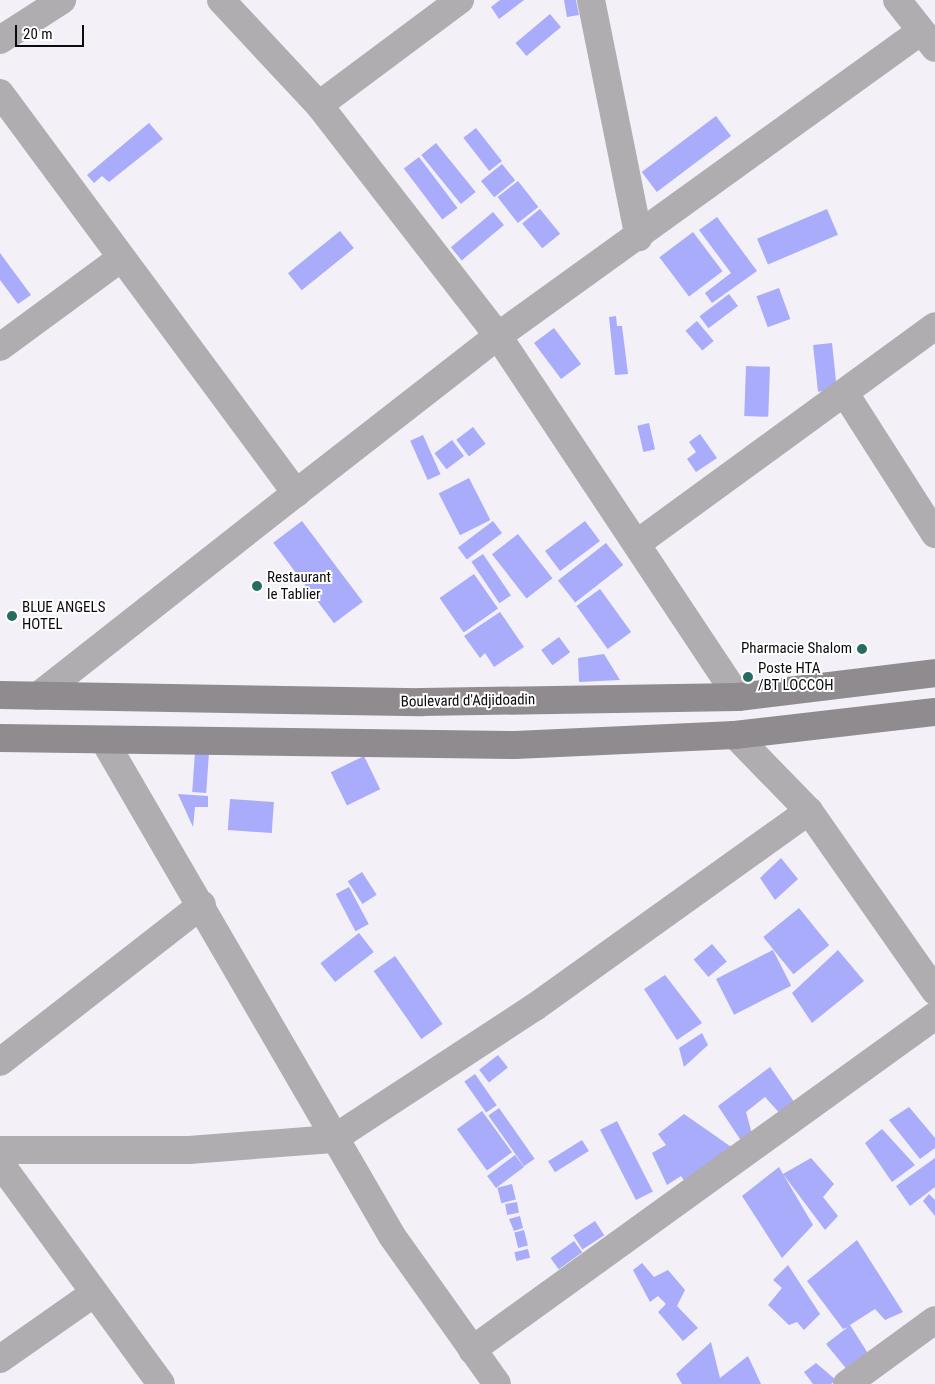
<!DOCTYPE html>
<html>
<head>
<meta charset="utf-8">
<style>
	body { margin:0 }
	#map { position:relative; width:935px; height:1384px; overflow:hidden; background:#f3f0f7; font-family:"Roboto Condensed",sans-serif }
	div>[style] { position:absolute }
	.building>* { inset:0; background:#a8acfa; transform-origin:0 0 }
	.street>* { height:28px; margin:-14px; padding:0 14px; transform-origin:14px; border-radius:14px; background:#afadaf }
	.secondary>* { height:28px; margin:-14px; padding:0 14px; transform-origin:14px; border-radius:14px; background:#8f8b8e }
	.dots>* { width:14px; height:14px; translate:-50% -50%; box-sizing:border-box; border:2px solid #fff; border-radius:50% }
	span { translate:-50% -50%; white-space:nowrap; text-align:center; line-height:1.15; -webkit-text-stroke:4px #fff; paint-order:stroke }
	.poi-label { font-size:15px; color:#0c0b0d }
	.left { translate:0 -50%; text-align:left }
	.right { translate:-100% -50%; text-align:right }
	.street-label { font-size:15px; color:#0c0b0d }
	.scale { position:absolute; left:15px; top:25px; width:69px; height:22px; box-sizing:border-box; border:2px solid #0c0b0d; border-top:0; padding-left:6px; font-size:15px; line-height:18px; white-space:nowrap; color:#0c0b0d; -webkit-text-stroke:4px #fff; paint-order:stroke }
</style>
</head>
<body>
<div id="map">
	<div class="building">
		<i style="clip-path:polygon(500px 0,524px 0,499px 19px,491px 7px)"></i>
		<i style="clip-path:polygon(564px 0,576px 0,579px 15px,567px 17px)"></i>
		<i style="left:550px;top:14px;width:17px;height:45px;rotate:50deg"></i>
		<i style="left:716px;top:116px;width:25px;height:93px;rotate:53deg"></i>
		<i style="clip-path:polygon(149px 123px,163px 139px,109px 182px,102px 176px,94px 183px,87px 175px)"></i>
		<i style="left:476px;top:128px;width:42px;height:16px;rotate:52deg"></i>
		<i style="left:436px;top:143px;width:63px;height:19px;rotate:51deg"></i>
		<i style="left:419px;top:157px;width:64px;height:19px;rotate:53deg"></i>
		<i style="left:502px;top:164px;width:21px;height:27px;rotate:51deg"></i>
		<i style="left:518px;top:181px;width:33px;height:26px;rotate:52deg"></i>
		<i style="left:540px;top:209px;width:32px;height:23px;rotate:51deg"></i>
		<i style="left:827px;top:209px;width:28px;height:76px;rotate:67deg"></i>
		<i style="left:493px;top:212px;width:17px;height:55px;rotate:50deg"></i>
		<i style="clip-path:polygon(717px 217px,757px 271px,712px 303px,705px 293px,731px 273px,699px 230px)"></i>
		<i style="left:340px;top:231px;width:22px;height:67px;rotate:51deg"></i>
		<i style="left:693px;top:232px;width:49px;height:42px;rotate:53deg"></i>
		<i style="clip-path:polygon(0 253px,31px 295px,18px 304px,0 280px)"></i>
		<i style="left:779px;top:288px;width:33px;height:24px;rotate:70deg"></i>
		<i style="left:729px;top:294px;width:15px;height:37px;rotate:53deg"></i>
		<i style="clip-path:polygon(616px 316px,617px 326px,622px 326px,628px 374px,615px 375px,609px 317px)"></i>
		<i style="left:697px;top:321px;width:26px;height:15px;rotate:50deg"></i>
		<i style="left:554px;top:328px;width:45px;height:25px;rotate:53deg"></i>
		<i style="left:832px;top:343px;width:47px;height:19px;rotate:84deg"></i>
		<i style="left:746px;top:366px;width:24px;height:50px;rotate:2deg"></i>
		<i style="left:649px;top:423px;width:27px;height:12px;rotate:77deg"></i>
		<i style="left:473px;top:427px;width:21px;height:21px;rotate:53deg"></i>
		<i style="clip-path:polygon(700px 434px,717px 458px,696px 472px,687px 459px,696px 452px,689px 442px)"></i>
		<i style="left:423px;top:435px;width:43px;height:14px;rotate:66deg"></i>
		<i style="left:452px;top:440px;width:20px;height:22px;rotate:53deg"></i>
		<i style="left:469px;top:478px;width:47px;height:34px;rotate:63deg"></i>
		<i style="left:302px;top:521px;width:101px;height:36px;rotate:53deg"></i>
		<i style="left:493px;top:521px;width:15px;height:44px;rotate:53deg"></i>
		<i style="left:585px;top:521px;width:25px;height:50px;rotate:53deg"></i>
		<i style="left:518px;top:534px;width:56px;height:33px;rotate:52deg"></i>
		<i style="left:606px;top:543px;width:28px;height:61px;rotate:52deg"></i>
		<i style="left:483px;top:554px;width:50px;height:14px;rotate:56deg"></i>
		<i style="left:474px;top:574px;width:42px;height:42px;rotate:55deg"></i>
		<i style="left:600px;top:589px;width:53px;height:29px;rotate:54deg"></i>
		<i style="clip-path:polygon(500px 612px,524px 647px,494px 667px,485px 653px,480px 658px,464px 636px)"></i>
		<i style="left:559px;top:637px;width:19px;height:22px;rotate:54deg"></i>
		<i style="clip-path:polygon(604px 654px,620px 680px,579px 682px,578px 658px)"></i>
		<i style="left:195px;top:752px;width:14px;height:40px;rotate:4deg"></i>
		<i style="left:364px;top:756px;width:37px;height:37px;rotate:64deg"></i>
		<i style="clip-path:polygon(178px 794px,208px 796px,208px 807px,195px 807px,193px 827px)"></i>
		<i style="left:230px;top:799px;width:44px;height:31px;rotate:4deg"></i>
		<i style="clip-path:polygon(781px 858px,798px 879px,775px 900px,760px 878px)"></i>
		<i style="left:362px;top:872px;width:27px;height:17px;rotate:57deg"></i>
		<i style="left:349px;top:887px;width:42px;height:15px;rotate:62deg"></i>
		<i style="left:799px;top:908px;width:48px;height:46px;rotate:51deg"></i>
		<i style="left:359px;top:933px;width:24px;height:49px;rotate:52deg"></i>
		<i style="left:712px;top:944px;width:23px;height:24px;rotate:50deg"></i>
		<i style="left:773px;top:950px;width:40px;height:64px;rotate:63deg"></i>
		<i style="clip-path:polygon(838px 950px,864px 981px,812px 1023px,792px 993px)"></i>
		<i style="left:395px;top:956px;width:83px;height:26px;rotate:55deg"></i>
		<i style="clip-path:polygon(665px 975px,702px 1023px,677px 1040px,644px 989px)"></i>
		<i style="clip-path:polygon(702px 1033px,708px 1045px,684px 1067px,679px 1048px)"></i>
		<i style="left:498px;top:1055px;width:16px;height:24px;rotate:52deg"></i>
		<i style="clip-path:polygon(770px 1067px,799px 1109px,784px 1118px,765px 1097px,746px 1112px,752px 1134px,742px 1142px,718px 1106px)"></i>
		<i style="left:475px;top:1074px;width:38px;height:13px;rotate:55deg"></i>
		<i style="clip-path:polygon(909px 1107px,935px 1138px,935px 1148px,920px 1159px,889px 1120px)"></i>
		<i style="left:499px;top:1108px;width:62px;height:13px;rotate:55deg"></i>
		<i style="left:482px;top:1111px;width:51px;height:31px;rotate:54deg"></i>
		<i style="clip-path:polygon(684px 1114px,737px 1151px,689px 1188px,681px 1176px,667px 1185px,652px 1153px,666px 1145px,658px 1134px)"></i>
		<i style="left:617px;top:1121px;width:79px;height:19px;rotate:63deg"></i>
		<i style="clip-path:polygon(882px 1129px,915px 1165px,892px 1182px,865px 1143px)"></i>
		<i style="left:582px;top:1140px;width:13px;height:40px;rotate:58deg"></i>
		<i style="left:515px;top:1155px;width:15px;height:35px;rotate:53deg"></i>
		<i style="clip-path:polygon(811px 1158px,834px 1184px,823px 1197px,838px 1216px,825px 1230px,783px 1174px,813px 1225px,782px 1258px,742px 1196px,779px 1167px,783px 1174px)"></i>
		<i style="clip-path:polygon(935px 1158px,935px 1187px,910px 1206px,896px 1186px)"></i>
		<i style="left:512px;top:1184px;width:16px;height:15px;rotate:76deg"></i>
		<i style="clip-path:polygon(929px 1194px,935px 1200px,935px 1216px,923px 1201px)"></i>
		<i style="left:517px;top:1202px;width:11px;height:12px;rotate:80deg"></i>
		<i style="clip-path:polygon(520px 1216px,523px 1228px,514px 1231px,509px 1219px)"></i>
		<i style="left:595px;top:1221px;width:17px;height:26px;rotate:57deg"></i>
		<i style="left:524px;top:1230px;width:16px;height:10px;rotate:76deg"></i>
		<i style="clip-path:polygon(857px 1240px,903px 1312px,885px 1320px,875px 1309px,850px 1325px,869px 1355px,849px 1372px,826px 1344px,848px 1327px,843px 1329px,807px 1281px)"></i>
		<i style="left:574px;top:1241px;width:14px;height:29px;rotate:54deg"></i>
		<i style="left:528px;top:1249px;width:9px;height:14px;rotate:77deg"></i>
		<i style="clip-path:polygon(642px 1263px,654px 1277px,668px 1270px,685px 1290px,677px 1306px,698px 1328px,683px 1341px,658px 1312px,666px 1304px,658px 1296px,650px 1302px,633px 1270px)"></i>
		<i style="clip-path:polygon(788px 1265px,820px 1314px,804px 1330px,797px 1322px,789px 1325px,768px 1305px,782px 1288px,773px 1280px)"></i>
		<i style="clip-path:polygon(711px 1342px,720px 1378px,748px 1356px,761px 1384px,682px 1384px,676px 1374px)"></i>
		<i style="clip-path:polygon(816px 1363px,836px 1380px,831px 1384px,813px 1384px,804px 1372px)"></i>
	</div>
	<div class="street">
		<i style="left:221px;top:0;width:144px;rotate:47deg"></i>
		<i style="left:319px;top:105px;width:292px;rotate:52.2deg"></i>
		<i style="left:498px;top:336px;width:433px;rotate:56.4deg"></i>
		<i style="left:591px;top:0;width:242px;rotate:78.6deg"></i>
		<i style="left:897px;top:0;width:61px;rotate:51.6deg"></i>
		<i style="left:0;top:40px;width:74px;rotate:-32.8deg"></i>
		<i style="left:0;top:93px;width:498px;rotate:53.5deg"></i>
		<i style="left:296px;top:493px;width:328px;rotate:141.8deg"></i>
		<i style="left:319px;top:105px;width:176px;rotate:-36.7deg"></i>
		<i style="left:0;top:347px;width:150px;rotate:-36.3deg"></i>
		<i style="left:846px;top:395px;width:165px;rotate:57.4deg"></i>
		<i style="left:296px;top:493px;width:256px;rotate:-37.9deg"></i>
		<i style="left:498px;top:336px;width:521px;rotate:-35.79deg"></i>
		<i style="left:639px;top:542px;width:366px;rotate:-36.1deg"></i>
		<i style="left:735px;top:735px;width:106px;rotate:45.8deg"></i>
		<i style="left:809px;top:811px;width:220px;rotate:55deg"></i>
		<i style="left:105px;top:742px;width:571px;rotate:59.84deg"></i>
		<i style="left:392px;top:1236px;width:181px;rotate:54.6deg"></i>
		<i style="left:0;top:1062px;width:256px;rotate:-37.9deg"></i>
		<i style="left:0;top:1150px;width:189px"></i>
		<i style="left:189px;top:1150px;width:144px;rotate:-4.4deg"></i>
		<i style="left:333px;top:1139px;width:241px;rotate:-33.2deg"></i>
		<i style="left:535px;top:1007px;width:337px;rotate:-35.6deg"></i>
		<i style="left:0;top:1163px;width:273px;rotate:53.9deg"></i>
		<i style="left:472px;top:1350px;width:571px;rotate:-35.81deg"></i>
		<i style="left:0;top:1359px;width:113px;rotate:-35deg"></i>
		<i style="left:847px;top:1384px;width:109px;rotate:-36deg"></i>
	</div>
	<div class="secondary">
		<i style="left:0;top:695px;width:421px;rotate:1deg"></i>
		<i style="left:421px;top:702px;width:317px;rotate:-0.9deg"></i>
		<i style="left:738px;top:697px;width:198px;rotate:-6.9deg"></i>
		<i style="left:0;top:738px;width:515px;rotate:0.78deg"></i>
		<i style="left:515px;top:745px;width:220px;rotate:-2.6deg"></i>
		<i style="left:735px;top:735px;width:201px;rotate:-6.6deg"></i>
	</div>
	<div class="dots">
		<i style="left:257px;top:586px;background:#266c60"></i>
		<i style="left:12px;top:616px;background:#266c60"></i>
		<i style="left:862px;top:649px;background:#266c60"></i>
		<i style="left:748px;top:677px;background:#266c60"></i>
	</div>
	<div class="poi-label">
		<span class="left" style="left:267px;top:586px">Restaurant<br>le Tablier</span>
		<span class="left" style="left:22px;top:616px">BLUE ANGELS<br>HOTEL</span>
		<span class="right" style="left:852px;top:649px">Pharmacie Shalom</span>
		<span class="left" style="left:758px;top:677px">Poste HTA<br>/BT LOCCOH</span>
	</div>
	<div class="street-label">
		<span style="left:468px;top:701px;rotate:-1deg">Boulevard d'Adjidoadin</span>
	</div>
	<div class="scale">20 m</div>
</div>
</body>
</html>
